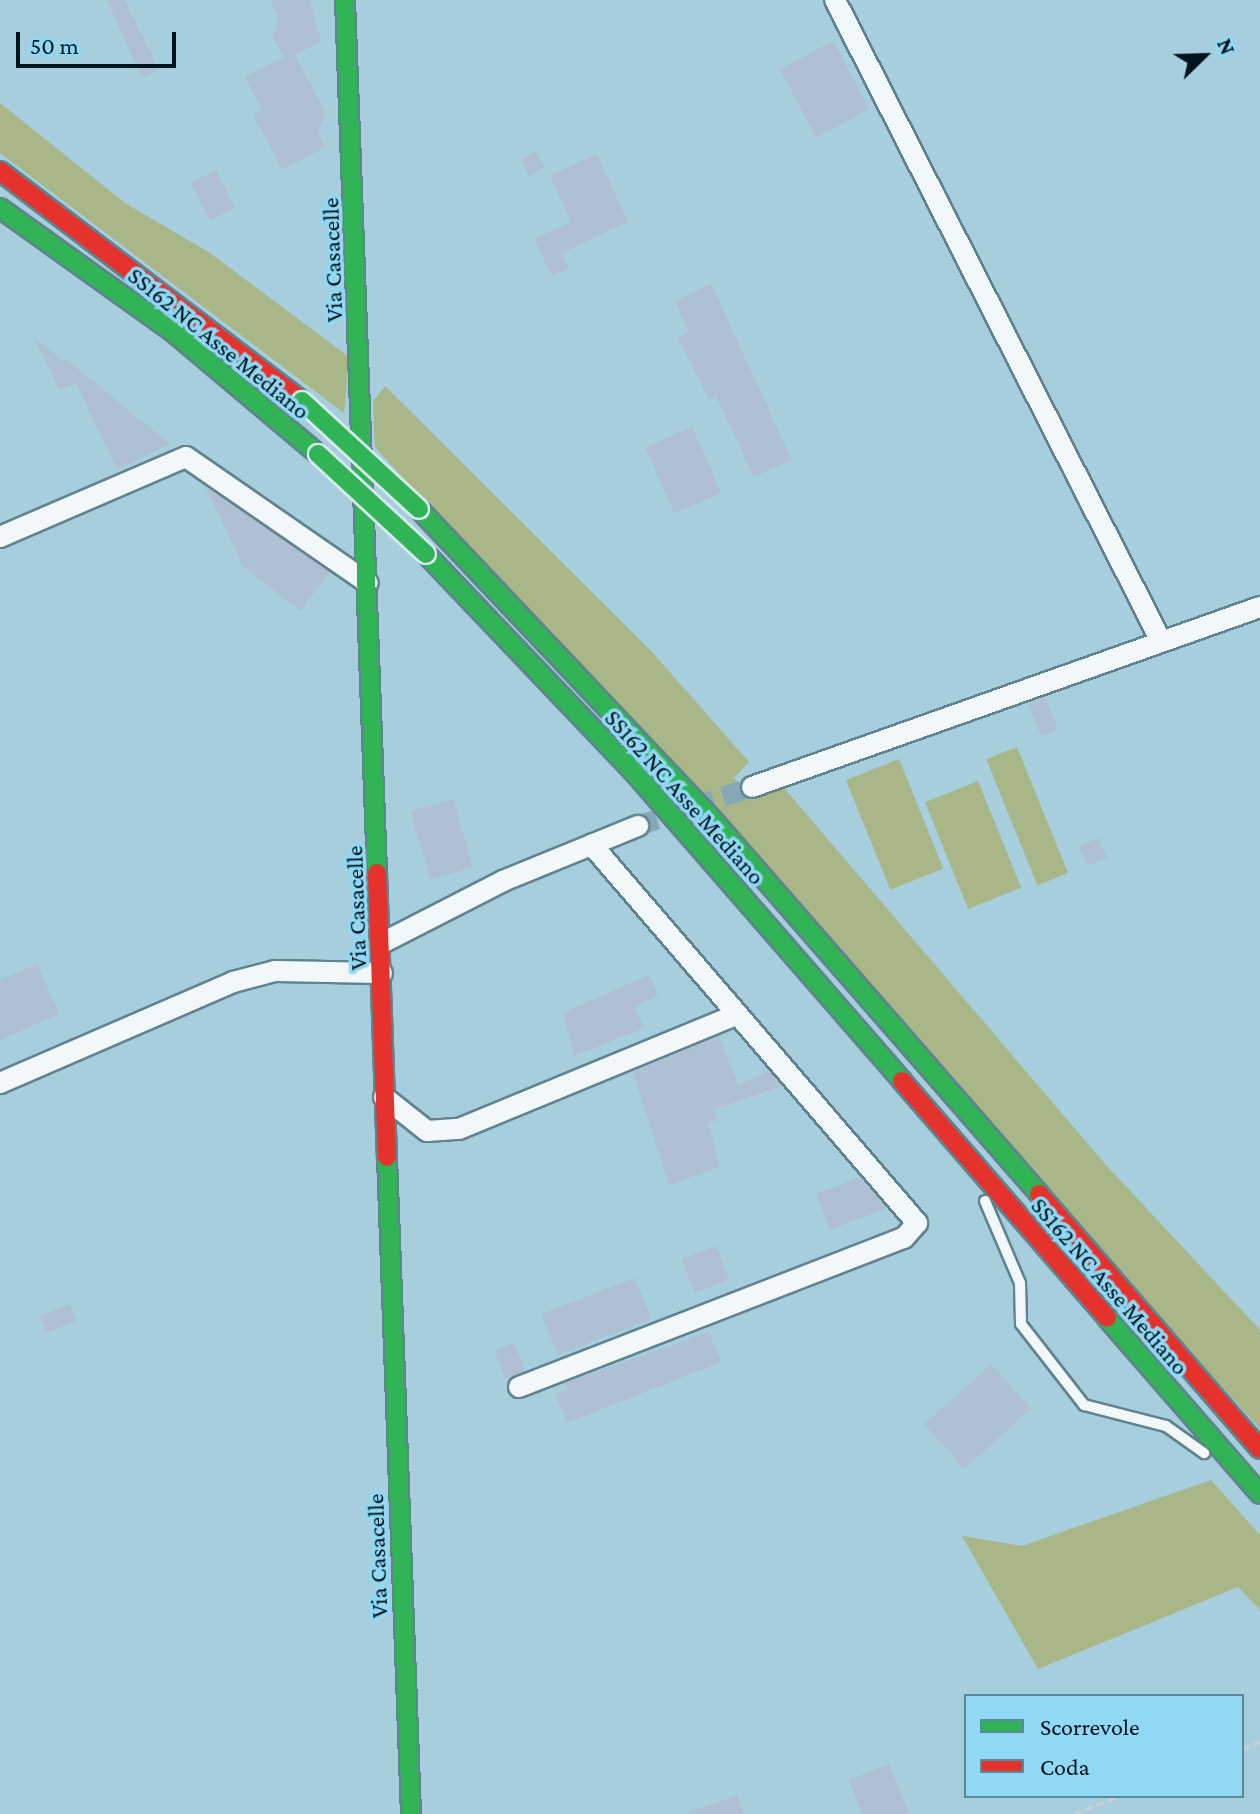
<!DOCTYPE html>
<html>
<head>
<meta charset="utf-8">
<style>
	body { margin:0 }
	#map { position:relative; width:1260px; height:1814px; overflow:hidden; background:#a6cedd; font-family:"Crimson Pro",serif }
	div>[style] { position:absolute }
	.green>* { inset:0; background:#a8b688; transform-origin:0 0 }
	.building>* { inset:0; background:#afc0d2; transform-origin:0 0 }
	.street-tunnel>* { height:20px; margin-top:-10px; transform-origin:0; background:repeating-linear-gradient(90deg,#85a9b6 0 20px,transparent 0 30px) }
	.path>* { height:4px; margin-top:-2px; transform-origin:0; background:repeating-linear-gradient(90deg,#c4d0d4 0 8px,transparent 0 12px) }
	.roads { filter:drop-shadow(2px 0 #60838f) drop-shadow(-2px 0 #60838f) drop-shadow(0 2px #60838f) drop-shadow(0 -2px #60838f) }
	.lane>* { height:10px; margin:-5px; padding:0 5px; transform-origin:5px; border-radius:5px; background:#f2f8fa }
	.street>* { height:20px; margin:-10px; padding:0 10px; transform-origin:10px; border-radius:10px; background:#f2f8fa }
	.fast>* { height:18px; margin:-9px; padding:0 9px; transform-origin:9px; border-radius:9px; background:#30b455 }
	.jam>* { height:18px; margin:-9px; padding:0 9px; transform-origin:9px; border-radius:9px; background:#e5322d }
	.bridges { filter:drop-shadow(2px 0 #d7e9f0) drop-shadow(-2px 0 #d7e9f0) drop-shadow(0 2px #d7e9f0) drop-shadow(0 -2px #d7e9f0) }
	.fast-bridge>* { height:18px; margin:-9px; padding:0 9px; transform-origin:9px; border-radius:9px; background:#30b455 }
	span { translate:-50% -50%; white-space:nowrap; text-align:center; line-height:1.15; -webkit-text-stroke:7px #90d8f4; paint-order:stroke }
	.street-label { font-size:24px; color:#01141c }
	.legend { position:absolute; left:964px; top:1694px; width:280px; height:104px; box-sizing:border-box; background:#90d8f4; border:2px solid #578a9e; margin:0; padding:10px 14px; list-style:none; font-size:24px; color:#01141c }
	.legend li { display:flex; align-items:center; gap:16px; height:40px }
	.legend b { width:40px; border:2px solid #578a9e }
	.north { position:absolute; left:1164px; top:16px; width:80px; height:80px; -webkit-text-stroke:6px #90d8f4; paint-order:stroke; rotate:67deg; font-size:22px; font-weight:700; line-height:32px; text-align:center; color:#01141c }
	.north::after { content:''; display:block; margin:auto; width:28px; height:36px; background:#01141c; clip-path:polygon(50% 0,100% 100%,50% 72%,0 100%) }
	.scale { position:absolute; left:16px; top:32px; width:160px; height:36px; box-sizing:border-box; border:4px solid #01141c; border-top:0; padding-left:10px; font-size:24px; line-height:28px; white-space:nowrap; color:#01141c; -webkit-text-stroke:6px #90d8f4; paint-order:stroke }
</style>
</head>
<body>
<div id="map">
	<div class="green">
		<i style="clip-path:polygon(0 103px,125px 203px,210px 253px,349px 357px,344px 413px,0 153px)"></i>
		<i style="clip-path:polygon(385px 386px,652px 652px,749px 762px,734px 778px,750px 800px,784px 788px,1106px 1165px,1260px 1330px,1260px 1429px,375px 447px,373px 402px)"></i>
		<i style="left:1017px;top:747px;width:136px;height:33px;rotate:68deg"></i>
		<i style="left:899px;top:759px;width:118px;height:57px;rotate:68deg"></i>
		<i style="left:978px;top:781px;width:115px;height:57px;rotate:68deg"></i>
		<i style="clip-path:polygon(1211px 1480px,1260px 1535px,1260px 1610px,1238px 1587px,1038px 1669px,962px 1536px,1022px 1546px)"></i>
	</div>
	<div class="building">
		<i style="clip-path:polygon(107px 0,124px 0,159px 70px,142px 78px)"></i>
		<i style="clip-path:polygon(270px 0,309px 0,321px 41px,295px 55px,325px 113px,318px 133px,326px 147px,282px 170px,253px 114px,262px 110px,245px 77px,284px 57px,273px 37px,279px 17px)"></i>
		<i style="left:833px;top:41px;width:77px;height:60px;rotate:62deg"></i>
		<i style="left:536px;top:152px;width:18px;height:17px;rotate:63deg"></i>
		<i style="clip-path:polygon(597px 154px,628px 222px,562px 253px,569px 268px,552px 276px,534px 239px,571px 222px,550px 176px)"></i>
		<i style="left:216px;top:170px;width:42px;height:28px;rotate:63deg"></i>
		<i style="clip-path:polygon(711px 284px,792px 460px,754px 477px,716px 396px,709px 399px,678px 338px,689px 332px,675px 301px)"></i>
		<i style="clip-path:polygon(34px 339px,66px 362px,63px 357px,170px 444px,117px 469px,76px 383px,60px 390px)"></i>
		<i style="left:692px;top:427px;width:72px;height:51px;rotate:66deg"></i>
		<i style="clip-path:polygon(205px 486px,330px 572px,300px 611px,243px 566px)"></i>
		<i style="left:1045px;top:697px;width:35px;height:18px;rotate:68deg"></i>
		<i style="left:453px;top:799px;width:71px;height:44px;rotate:74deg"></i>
		<i style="left:1099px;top:838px;width:22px;height:21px;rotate:69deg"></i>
		<i style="clip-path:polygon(37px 964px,59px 1014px,0 1040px,0 980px)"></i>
		<i style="clip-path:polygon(649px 975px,658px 995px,635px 1006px,644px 1028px,574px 1056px,563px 1013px)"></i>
		<i style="clip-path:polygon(719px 1036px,738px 1085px,769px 1071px,782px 1086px,714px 1109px,718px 1120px,708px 1123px,720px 1167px,669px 1185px,633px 1072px)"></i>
		<i style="clip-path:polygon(860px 1177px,887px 1208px,830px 1230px,816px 1194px)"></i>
		<i style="left:716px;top:1246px;width:36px;height:37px;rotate:69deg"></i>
		<i style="left:635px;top:1278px;width:44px;height:100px;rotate:69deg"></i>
		<i style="left:70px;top:1304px;width:18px;height:33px;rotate:68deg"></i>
		<i style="clip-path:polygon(709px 1332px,721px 1362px,567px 1423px,555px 1394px,567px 1390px,565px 1383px)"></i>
		<i style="left:514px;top:1343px;width:30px;height:21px;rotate:69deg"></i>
		<i style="left:991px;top:1364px;width:60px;height:90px;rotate:48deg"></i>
		<i style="clip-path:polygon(889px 1764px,909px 1814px,862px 1814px,849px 1780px)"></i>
		<i style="clip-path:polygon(737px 1795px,744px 1814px,690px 1814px,690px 1812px)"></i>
	</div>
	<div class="street-tunnel">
		<i style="left:638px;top:826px;width:120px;rotate:-18.9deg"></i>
	</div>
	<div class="path">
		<i style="left:1242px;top:1749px;width:19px;rotate:-21deg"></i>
		<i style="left:1074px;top:1814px;width:49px;rotate:-21.4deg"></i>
	</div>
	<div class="roads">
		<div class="lane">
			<i style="left:985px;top:1201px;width:89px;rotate:66.9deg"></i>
			<i style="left:1020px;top:1283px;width:41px;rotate:88.6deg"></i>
			<i style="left:1021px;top:1324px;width:103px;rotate:52.1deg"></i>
			<i style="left:1084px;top:1405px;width:85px;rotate:14.4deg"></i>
			<i style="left:1166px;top:1426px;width:47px;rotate:35.4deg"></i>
		</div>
		<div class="street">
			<i style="left:835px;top:0;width:719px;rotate:63.04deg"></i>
			<i style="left:0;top:537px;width:202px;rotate:-23.3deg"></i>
			<i style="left:186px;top:457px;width:221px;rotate:34.7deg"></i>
			<i style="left:752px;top:787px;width:539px;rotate:-19.51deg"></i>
			<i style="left:382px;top:943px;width:136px;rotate:-27.1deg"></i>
			<i style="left:503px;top:881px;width:146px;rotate:-22.2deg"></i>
			<i style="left:0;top:1083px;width:254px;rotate:-23.4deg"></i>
			<i style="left:233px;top:982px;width:43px;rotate:-14.7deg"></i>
			<i style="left:275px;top:971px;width:107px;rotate:1.1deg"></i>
			<i style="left:384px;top:1097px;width:55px;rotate:38.3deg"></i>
			<i style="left:427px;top:1131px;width:32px;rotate:-4deg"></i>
			<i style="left:459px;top:1129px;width:300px;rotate:-22.4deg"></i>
			<i style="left:519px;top:1387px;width:413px;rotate:-21.2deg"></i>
			<i style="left:904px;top:1238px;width:20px;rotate:-49deg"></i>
			<i style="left:917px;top:1223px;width:499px;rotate:-130.7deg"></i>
		</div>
		<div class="fast">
			<i style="left:345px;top:0;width:874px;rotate:87.9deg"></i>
			<i style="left:0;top:208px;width:211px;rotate:35.6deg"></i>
			<i style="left:172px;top:331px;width:191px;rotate:40.1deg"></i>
			<i style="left:419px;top:509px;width:428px;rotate:46.6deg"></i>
			<i style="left:713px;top:820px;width:496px;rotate:48.9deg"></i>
			<i style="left:426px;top:554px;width:298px;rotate:46.4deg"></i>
			<i style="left:632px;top:770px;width:412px;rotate:49deg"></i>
			<i style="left:387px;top:1157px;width:657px;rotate:87.91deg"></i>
			<i style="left:1107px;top:1318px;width:233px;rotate:49deg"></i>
		</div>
		<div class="jam">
			<i style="left:0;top:171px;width:380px;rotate:37.3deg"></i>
			<i style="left:377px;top:873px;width:284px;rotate:88deg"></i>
			<i style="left:902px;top:1081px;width:313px;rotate:49.1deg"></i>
			<i style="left:1039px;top:1194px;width:337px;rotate:49.1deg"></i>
		</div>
	</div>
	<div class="bridges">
		<div class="fast-bridge">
			<i style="left:302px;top:401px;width:159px;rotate:42.7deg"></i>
			<i style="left:318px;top:454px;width:147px;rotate:42.8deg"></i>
		</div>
	</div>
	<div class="street-label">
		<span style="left:332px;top:260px;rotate:-92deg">Via Casacelle</span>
		<span style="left:219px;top:343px;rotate:39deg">SS162 NC Asse Mediano</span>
		<span style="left:685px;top:797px;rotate:48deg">SS162 NC Asse Mediano</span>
		<span style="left:356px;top:908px;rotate:-92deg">Via Casacelle</span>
		<span style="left:1110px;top:1286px;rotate:49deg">SS162 NC Asse Mediano</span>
		<span style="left:377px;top:1556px;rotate:-92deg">Via Casacelle</span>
	</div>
	<ul class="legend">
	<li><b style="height:10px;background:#30b455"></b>Scorrevole</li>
	<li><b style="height:10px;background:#e5322d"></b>Coda</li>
	</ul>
	<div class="north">N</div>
	<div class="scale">50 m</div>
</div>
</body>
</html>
